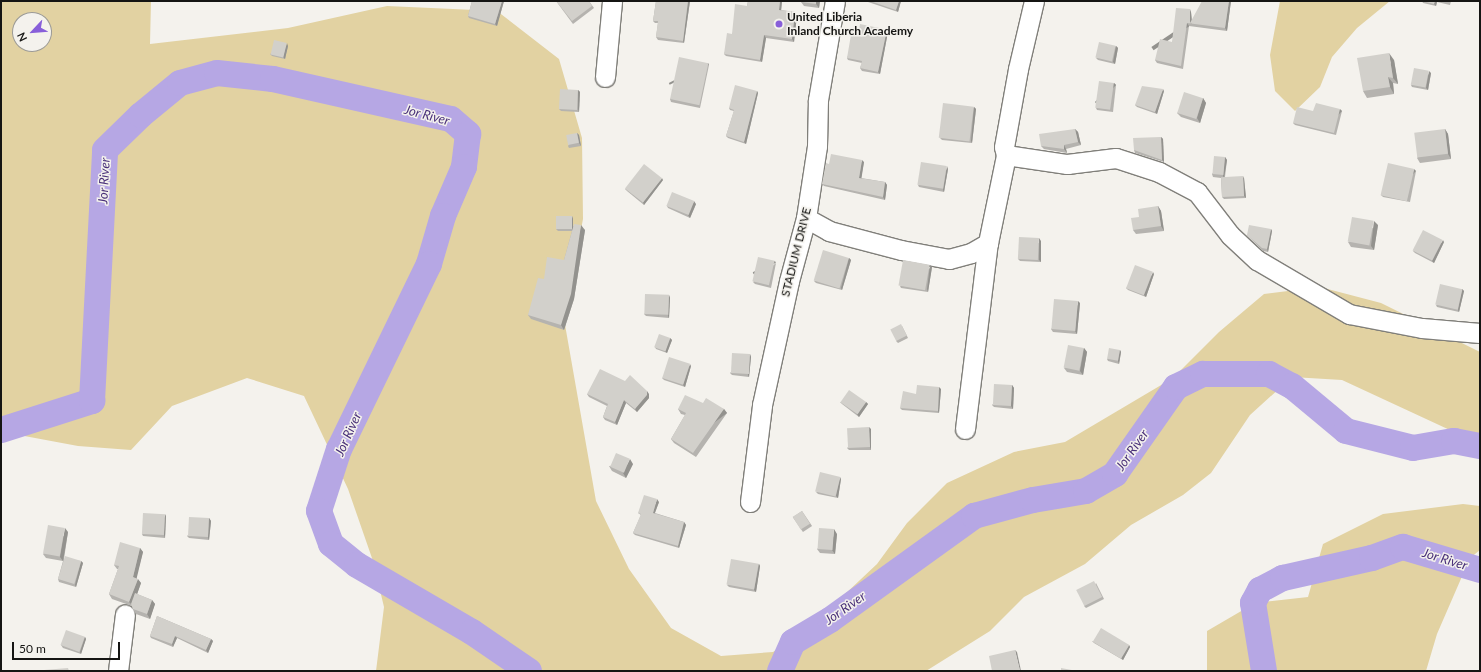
<!DOCTYPE html>
<html>
<head>
<meta charset="utf-8">
<style>
	body { margin:0 }
	#map { position:relative; width:1481px; height:672px; overflow:hidden; background:#f4f2ed; font-family:Lato,sans-serif }
	div>[style] { position:absolute }
	.green>* { inset:0; background:#e2d2a2 }
	.river>* { height:26px; margin:-13px; padding:0 13px; transform-origin:13px; border-radius:13px; background:#b6a7e4 }
	.roads { filter:drop-shadow(1px 0 #807f7a) drop-shadow(-1px 0 #807f7a) drop-shadow(0 1px #807f7a) drop-shadow(0 -1px #807f7a) }
	.minor>* { height:19px; margin:-9.5px; padding:0 9.5px; transform-origin:9.5px; border-radius:9.5px; background:#fff }
	.wall>* { inset:0; background:#b5b3af; transform-origin:0 0 }
	.shaded-wall>* { inset:0; background:#93928e; transform-origin:0 0 }
	.building>* { inset:0; background:#d2d0cb; transform-origin:0 0 }
	.dots>* { width:11px; height:11px; translate:-50% -50%; box-sizing:border-box; border:2px solid #f4f2ed; border-radius:50% }
	span { translate:-50% -50%; white-space:nowrap; text-align:center; line-height:1.15; -webkit-text-stroke:3px #f4f2ed; paint-order:stroke }
	.poi-label { font-size:12px; color:#151513; font-weight:700 }
	.left { translate:0 -50%; text-align:left }
	.street-label { font-size:12px; color:#151513 }
	.water-label { font-size:13px; color:#493079; font-style:italic }
	.frame { position:absolute; inset:0; border:2px solid #151513; pointer-events:none }
	.north { position:absolute; left:12px; top:12px; width:40px; height:40px; box-sizing:border-box; background:#f4f2ed; border:1px solid #9b9a96; border-radius:50%; rotate:244deg; font-size:11px; font-weight:700; line-height:16px; text-align:center; color:#151513 }
	.north::after { content:''; display:block; margin:auto; width:14px; height:18px; background:#885fd9; clip-path:polygon(50% 0,100% 100%,50% 72%,0 100%) }
	.scale { position:absolute; left:12px; top:642px; width:108px; height:18px; box-sizing:border-box; border:2px solid #151513; border-top:0; padding-left:5px; font-size:12px; line-height:14px; white-space:nowrap; color:#151513; -webkit-text-stroke:3px #f4f2ed; paint-order:stroke }
</style>
</head>
<body>
<div id="map">
	<div class="green">
		<i style="clip-path:polygon(evenodd,1px 1px,151px 1px,150px 44px,288px 28px,387px 6px,497px 11px,559px 59px,582px 138px,583px 219px,564px 319px,596px 501px,629px 569px,671px 628px,721px 656px,773px 652px,810px 627px,877px 564px,907px 523px,947px 483px,1014px 452px,1065px 442px,1173px 378px,1219px 332px,1264px 294px,1320px 287px,1381px 303px,1480px 352px,1480px 444px,1342px 380px,1292px 377px,1250px 415px,1211px 473px,1183px 495px,1131px 525px,1085px 564px,1024px 597px,990px 631px,926px 671px,376px 671px,384px 607px,373px 561px,348px 489px,304px 396px,247px 378px,172px 406px,131px 450px,78px 446px,19px 435px,1px 422px,1px 1px,20px 20px,44px 20px,44px 44px,20px 44px,20px 20px)"></i>
		<i style="clip-path:polygon(1280px 1px,1390px 1px,1357px 28px,1332px 57px,1320px 87px,1295px 111px,1275px 91px,1270px 55px)"></i>
		<i style="clip-path:polygon(1463px 504px,1480px 506px,1480px 550px,1470px 558px,1437px 634px,1426px 671px,1207px 671px,1207px 631px,1255px 603px,1308px 597px,1323px 544px,1383px 514px)"></i>
	</div>
	<div class="river">
		<i style="left:1px;top:430px;width:96px;rotate:-17.7deg"></i>
		<i style="left:92px;top:401px;width:251px;rotate:-87deg"></i>
		<i style="left:105px;top:150px;width:50px;rotate:-44.2deg"></i>
		<i style="left:141px;top:115px;width:50px;rotate:-39.4deg"></i>
		<i style="left:180px;top:83px;width:38px;rotate:-15deg"></i>
		<i style="left:217px;top:73px;width:56px;rotate:6.1deg"></i>
		<i style="left:273px;top:79px;width:182px;rotate:12.7deg"></i>
		<i style="left:451px;top:119px;width:23px;rotate:41deg"></i>
		<i style="left:468px;top:134px;width:33px;rotate:97deg"></i>
		<i style="left:464px;top:167px;width:53px;rotate:113.2deg"></i>
		<i style="left:443px;top:216px;width:50px;rotate:106.3deg"></i>
		<i style="left:429px;top:264px;width:206px;rotate:115.9deg"></i>
		<i style="left:339px;top:449px;width:65px;rotate:107.9deg"></i>
		<i style="left:319px;top:511px;width:35px;rotate:70deg"></i>
		<i style="left:331px;top:544px;width:33px;rotate:39deg"></i>
		<i style="left:357px;top:565px;width:133px;rotate:30.2deg"></i>
		<i style="left:472px;top:632px;width:69px;rotate:34.4deg"></i>
		<i style="left:780px;top:671px;width:32px;rotate:-66deg"></i>
		<i style="left:793px;top:642px;width:43px;rotate:-30.7deg"></i>
		<i style="left:830px;top:620px;width:178px;rotate:-35.8deg"></i>
		<i style="left:974px;top:516px;width:61px;rotate:-15.2deg"></i>
		<i style="left:1033px;top:500px;width:54px;rotate:-9.6deg"></i>
		<i style="left:1086px;top:491px;width:34px;rotate:-30deg"></i>
		<i style="left:1115px;top:474px;width:106px;rotate:-55deg"></i>
		<i style="left:1176px;top:387px;width:30px;rotate:-26deg"></i>
		<i style="left:1203px;top:374px;width:66px"></i>
		<i style="left:1269px;top:374px;width:26px;rotate:28deg"></i>
		<i style="left:1292px;top:386px;width:70px;rotate:39.8deg"></i>
		<i style="left:1346px;top:431px;width:69px;rotate:14.2deg"></i>
		<i style="left:1413px;top:448px;width:42px;rotate:-9.7deg"></i>
		<i style="left:1454px;top:441px;width:26px;rotate:11deg"></i>
		<i style="left:1264px;top:671px;width:69px;rotate:-99.2deg"></i>
		<i style="left:1253px;top:603px;width:15px;rotate:-62deg"></i>
		<i style="left:1260px;top:590px;width:26px;rotate:-28deg"></i>
		<i style="left:1283px;top:578px;width:91px;rotate:-12.7deg"></i>
		<i style="left:1372px;top:558px;width:33px;rotate:-20deg"></i>
		<i style="left:1403px;top:547px;width:80px;rotate:16.6deg"></i>
	</div>
	<div class="roads">
		<div class="minor">
			<i style="left:605px;top:77px;width:76px;rotate:-84.7deg"></i>
			<i style="left:1006px;top:155px;width:62px;rotate:8.4deg"></i>
			<i style="left:1067px;top:164px;width:49px;rotate:-7deg"></i>
			<i style="left:1116px;top:158px;width:45px;rotate:18deg"></i>
			<i style="left:1159px;top:172px;width:43px;rotate:27.8deg"></i>
			<i style="left:1197px;top:192px;width:54px;rotate:52.5deg"></i>
			<i style="left:1230px;top:235px;width:37px;rotate:43deg"></i>
			<i style="left:1257px;top:260px;width:107px;rotate:30.4deg"></i>
			<i style="left:1349px;top:314px;width:74px;rotate:10.9deg"></i>
			<i style="left:1422px;top:328px;width:58px;rotate:4.9deg"></i>
			<i style="left:806px;top:218px;width:26px;rotate:29deg"></i>
			<i style="left:829px;top:231px;width:74px;rotate:14.8deg"></i>
			<i style="left:901px;top:250px;width:49px;rotate:10.6deg"></i>
			<i style="left:949px;top:259px;width:23px;rotate:-15deg"></i>
			<i style="left:971px;top:253px;width:20px;rotate:-30deg"></i>
			<i style="left:988px;top:243px;width:90px;rotate:-78.4deg"></i>
			<i style="left:1006px;top:155px;width:8px;rotate:-104deg"></i>
			<i style="left:1004px;top:147px;width:79px;rotate:-79.8deg"></i>
			<i style="left:1018px;top:69px;width:70px;rotate:-76.8deg"></i>
			<i style="left:965px;top:429px;width:187px;rotate:-83deg"></i>
			<i style="left:750px;top:502px;width:98px;rotate:-82.9deg"></i>
			<i style="left:762px;top:405px;width:127px;rotate:-77.7deg"></i>
			<i style="left:789px;top:281px;width:65px;rotate:-74.9deg"></i>
			<i style="left:806px;top:218px;width:73px;rotate:-81.3deg"></i>
			<i style="left:817px;top:146px;width:46px;rotate:-88.8deg"></i>
			<i style="left:818px;top:100px;width:100px;rotate:-80.3deg"></i>
			<i style="left:118px;top:671px;width:57px;rotate:-83deg"></i>
		</div>
	</div>
	<div class="wall">
		<i style="clip-path:polygon(472px 1px,504px 1px,497px 26px,469px 18px,468px 16px)"></i>
		<i style="clip-path:polygon(556px 1px,589px 1px,594px 8px,573px 24px)"></i>
		<i style="clip-path:polygon(656px 1px,690px 1px,684px 43px,658px 40px,656px 37px,658px 23px,655px 23px,653px 21px)"></i>
		<i style="clip-path:polygon(748px 1px,782px 1px,781px 10px,795px 12px,797px 15px,794px 42px,766px 38px,762px 62px,726px 56px,724px 54px,732px 34px,747px 6px)"></i>
		<i style="clip-path:polygon(801px 1px,820px 1px,819px 8px,804px 6px,801px 2px)"></i>
		<i style="clip-path:polygon(867px 1px,901px 1px,898px 12px,868px 2px)"></i>
		<i style="clip-path:polygon(1231px 1px,1227px 31px,1189px 26px,1183px 69px,1157px 63px,1155px 60px,1172px 42px,1191px 12px,1192px 21px)"></i>
		<i style="clip-path:polygon(1422px 1px,1451px 1px,1450px 5px,1437px 2px,1436px 6px,1423px 3px)"></i>
		<i style="clip-path:polygon(879px 28px,881px 30px,880px 33px,886px 34px,887px 37px,880px 74px,862px 71px,860px 68px,862px 63px,848px 60px,847px 58px,859px 30px)"></i>
		<i style="clip-path:polygon(288px 46px,285px 59px,272px 56px,270px 54px)"></i>
		<i style="clip-path:polygon(1116px 46px,1118px 48px,1115px 64px,1098px 60px,1096px 58px)"></i>
		<i style="clip-path:polygon(1394px 60px,1398px 84px,1393px 83px,1394px 94px,1367px 98px,1363px 91px)"></i>
		<i style="clip-path:polygon(708px 63px,709px 65px,700px 108px,671px 102px,670px 99px)"></i>
		<i style="clip-path:polygon(1431px 73px,1428px 90px,1412px 87px,1411px 85px)"></i>
		<i style="clip-path:polygon(1114px 83px,1116px 85px,1113px 112px,1097px 110px,1096px 108px)"></i>
		<i style="clip-path:polygon(578px 90px,580px 92px,579px 112px,561px 111px,559px 109px)"></i>
		<i style="clip-path:polygon(757px 91px,758px 93px,746px 144px,728px 138px,726px 136px,734px 111px,730px 110px,729px 108px)"></i>
		<i style="clip-path:polygon(1164px 91px,1157px 114px,1137px 107px,1135px 105px)"></i>
		<i style="clip-path:polygon(1203px 98px,1206px 103px,1200px 123px,1181px 117px,1177px 113px)"></i>
		<i style="clip-path:polygon(974px 107px,976px 109px,972px 143px,942px 140px,940px 138px)"></i>
		<i style="clip-path:polygon(1342px 111px,1336px 135px,1295px 125px,1293px 123px)"></i>
		<i style="clip-path:polygon(1075px 129px,1078px 132px,1081px 145px,1066px 149px,1067px 153px,1044px 149px,1041px 146px)"></i>
		<i style="clip-path:polygon(1445px 129px,1448px 134px,1451px 159px,1420px 163px,1417px 158px)"></i>
		<i style="clip-path:polygon(577px 133px,579px 135px,581px 146px,569px 148px,568px 146px)"></i>
		<i style="clip-path:polygon(1161px 137px,1163px 139px,1164px 162px,1135px 153px,1134px 150px)"></i>
		<i style="clip-path:polygon(1225px 157px,1227px 160px,1225px 177px,1244px 178px,1246px 198px,1224px 199px,1222px 197px,1221px 178px,1213px 177px,1212px 174px)"></i>
		<i style="clip-path:polygon(864px 162px,861px 178px,885px 182px,887px 185px,885px 200px,824px 186px,822px 184px,829px 164px)"></i>
		<i style="clip-path:polygon(948px 169px,944px 192px,919px 187px,918px 185px)"></i>
		<i style="clip-path:polygon(1416px 171px,1410px 202px,1383px 197px,1381px 195px)"></i>
		<i style="clip-path:polygon(663px 180px,644px 205px,627px 191px,625px 189px)"></i>
		<i style="clip-path:polygon(696px 204px,690px 218px,668px 208px,667px 206px)"></i>
		<i style="clip-path:polygon(1158px 206px,1161px 211px,1164px 231px,1136px 234px,1133px 230px,1139px 217px)"></i>
		<i style="clip-path:polygon(572px 216px,573px 219px,573px 226px,585px 230px,574px 299px,564px 330px,531px 319px,528px 315px,564px 260px,572px 231px,558px 231px,556px 229px)"></i>
		<i style="clip-path:polygon(1378px 225px,1374px 250px,1351px 247px,1348px 242px)"></i>
		<i style="clip-path:polygon(1271px 229px,1272px 231px,1268px 252px,1263px 251px,1247px 235px)"></i>
		<i style="clip-path:polygon(1041px 241px,1041px 262px,1020px 261px,1018px 259px)"></i>
		<i style="clip-path:polygon(1444px 242px,1434px 263px,1415px 253px,1413px 251px)"></i>
		<i style="clip-path:polygon(849px 258px,851px 260px,842px 290px,816px 283px,814px 281px)"></i>
		<i style="clip-path:polygon(776px 263px,771px 288px,755px 284px,753px 282px)"></i>
		<i style="clip-path:polygon(932px 267px,928px 292px,901px 288px,900px 286px)"></i>
		<i style="clip-path:polygon(1154px 274px,1146px 297px,1128px 290px,1126px 288px)"></i>
		<i style="clip-path:polygon(1462px 289px,1464px 291px,1459px 312px,1437px 307px,1436px 305px)"></i>
		<i style="clip-path:polygon(669px 295px,670px 298px,669px 318px,646px 316px,644px 314px)"></i>
		<i style="clip-path:polygon(1080px 303px,1077px 334px,1053px 332px,1051px 329px)"></i>
		<i style="clip-path:polygon(902px 326px,908px 338px,898px 343px,896px 341px)"></i>
		<i style="clip-path:polygon(670px 338px,672px 340px,667px 353px,656px 349px,655px 347px)"></i>
		<i style="clip-path:polygon(1084px 348px,1087px 352px,1083px 375px,1067px 372px,1064px 368px)"></i>
		<i style="clip-path:polygon(1120px 350px,1121px 352px,1119px 364px,1108px 361px,1107px 359px)"></i>
		<i style="clip-path:polygon(750px 354px,751px 357px,749px 377px,732px 375px,730px 373px)"></i>
		<i style="clip-path:polygon(691px 366px,685px 387px,664px 380px,662px 378px)"></i>
		<i style="clip-path:polygon(1012px 385px,1014px 388px,1013px 409px,994px 407px,992px 405px)"></i>
		<i style="clip-path:polygon(941px 389px,939px 413px,902px 410px,900px 408px,916px 394px)"></i>
		<i style="clip-path:polygon(587px 394px,649px 394px,649px 398px,637px 412px,626px 403px,617px 425px,605px 420px,603px 417px,607px 406px,589px 397px)"></i>
		<i style="clip-path:polygon(840px 402px,866px 402px,868px 404px,859px 417px,842px 404px)"></i>
		<i style="clip-path:polygon(703px 403px,724px 409px,727px 413px,696px 457px,674px 443px,671px 439px,685px 415px,681px 414px,678px 409px)"></i>
		<i style="clip-path:polygon(871px 429px,871px 450px,849px 450px,847px 448px)"></i>
		<i style="clip-path:polygon(633px 464px,626px 478px,612px 471px,609px 466px)"></i>
		<i style="clip-path:polygon(841px 479px,838px 498px,818px 494px,816px 492px)"></i>
		<i style="clip-path:polygon(659px 502px,655px 513px,684px 522px,686px 525px,679px 548px,635px 535px,633px 533px,641px 515px,638px 513px)"></i>
		<i style="left:802px;top:511px;width:18px;height:11px;rotate:56deg"></i>
		<i style="clip-path:polygon(166px 516px,165px 538px,143px 536px,142px 534px)"></i>
		<i style="clip-path:polygon(209px 518px,211px 521px,209px 540px,189px 538px,187px 536px)"></i>
		<i style="clip-path:polygon(68px 532px,64px 559px,81px 561px,83px 563px,76px 587px,59px 582px,58px 579px,63px 561px,46px 558px,43px 554px)"></i>
		<i style="clip-path:polygon(837px 534px,835px 554px,820px 553px,817px 549px)"></i>
		<i style="clip-path:polygon(140px 548px,143px 552px,136px 578px,141px 583px,137px 594px,152px 600px,155px 604px,150px 619px,136px 614px,133px 609px,132px 606px,112px 599px,109px 594px,118px 569px,117px 569px,114px 565px)"></i>
		<i style="clip-path:polygon(759px 564px,760px 566px,756px 592px,729px 587px,727px 585px)"></i>
		<i style="clip-path:polygon(1096px 583px,1104px 599px,1086px 608px,1084px 606px)"></i>
		<i style="clip-path:polygon(157px 616px,211px 639px,213px 641px,208px 653px,177px 638px,173px 647px,151px 638px,150px 636px)"></i>
		<i style="clip-path:polygon(85px 637px,86px 639px,81px 654px,63px 648px,61px 645px)"></i>
		<i style="clip-path:polygon(1092px 641px,1129px 645px,1130px 647px,1123px 660px,1094px 643px)"></i>
	</div>
	<div class="shaded-wall">
		<i style="clip-path:polygon(502px 1px,504px 1px,497px 26px,495px 24px)"></i>
		<i style="clip-path:polygon(688px 1px,690px 1px,684px 43px,683px 41px)"></i>
		<i style="clip-path:polygon(780px 1px,782px 1px,781px 12px,779px 10px)"></i>
		<i style="clip-path:polygon(816px 1px,820px 1px,819px 8px,816px 4px)"></i>
		<i style="clip-path:polygon(899px 1px,901px 1px,898px 12px,896px 10px)"></i>
		<i style="clip-path:polygon(1229px 1px,1231px 1px,1227px 31px,1225px 28px)"></i>
		<i style="clip-path:polygon(1435px 1px,1436px 1px,1437px 2px,1436px 6px,1434px 4px)"></i>
		<i style="clip-path:polygon(1190px 9px,1191px 12px,1192px 24px,1190px 23px)"></i>
		<i style="clip-path:polygon(795px 12px,797px 15px,794px 42px,792px 39px)"></i>
		<i style="left:1187px;top:23px;width:4px;height:43px;rotate:56deg"></i>
		<i style="clip-path:polygon(879px 28px,881px 30px,880px 35px,878px 33px)"></i>
		<i style="clip-path:polygon(886px 34px,887px 37px,880px 74px,878px 72px)"></i>
		<i style="clip-path:polygon(764px 35px,766px 38px,762px 62px,760px 60px)"></i>
		<i style="clip-path:polygon(287px 43px,288px 46px,285px 59px,283px 57px)"></i>
		<i style="clip-path:polygon(1116px 46px,1118px 48px,1115px 64px,1113px 62px)"></i>
		<i style="clip-path:polygon(1389px 53px,1394px 60px,1398px 84px,1393px 78px)"></i>
		<i style="left:708px;top:63px;width:2px;height:44px;rotate:63deg"></i>
		<i style="clip-path:polygon(1429px 71px,1431px 73px,1428px 90px,1426px 88px)"></i>
		<i style="clip-path:polygon(1388px 77px,1393px 83px,1394px 94px,1390px 87px)"></i>
		<i style="left:1114px;top:83px;width:3px;height:27px;rotate:45deg"></i>
		<i style="clip-path:polygon(1163px 89px,1164px 91px,1157px 114px,1155px 112px)"></i>
		<i style="clip-path:polygon(578px 90px,580px 92px,579px 112px,578px 109px)"></i>
		<i style="clip-path:polygon(757px 91px,758px 93px,746px 144px,744px 142px)"></i>
		<i style="clip-path:polygon(1203px 98px,1206px 103px,1200px 123px,1197px 118px)"></i>
		<i style="clip-path:polygon(974px 107px,976px 109px,972px 143px,971px 141px)"></i>
		<i style="left:1340px;top:109px;width:3px;height:25px;rotate:45deg"></i>
		<i style="clip-path:polygon(1075px 129px,1078px 132px,1081px 145px,1078px 142px)"></i>
		<i style="clip-path:polygon(1445px 129px,1448px 134px,1451px 159px,1448px 154px)"></i>
		<i style="clip-path:polygon(577px 133px,579px 135px,581px 146px,579px 143px)"></i>
		<i style="clip-path:polygon(1161px 137px,1163px 139px,1164px 162px,1162px 160px)"></i>
		<i style="clip-path:polygon(1064px 145px,1066px 149px,1067px 153px,1064px 149px)"></i>
		<i style="clip-path:polygon(1225px 157px,1227px 160px,1224px 178px,1223px 176px)"></i>
		<i style="clip-path:polygon(862px 160px,864px 162px,861px 181px,859px 178px)"></i>
		<i style="clip-path:polygon(947px 166px,948px 169px,944px 192px,943px 190px)"></i>
		<i style="left:1414px;top:169px;width:3px;height:32px;rotate:45deg"></i>
		<i style="clip-path:polygon(1243px 176px,1244px 178px,1246px 198px,1244px 196px)"></i>
		<i style="clip-path:polygon(662px 178px,663px 180px,644px 205px,643px 202px)"></i>
		<i style="clip-path:polygon(885px 182px,887px 185px,885px 200px,883px 197px)"></i>
		<i style="clip-path:polygon(694px 201px,696px 204px,690px 218px,688px 215px)"></i>
		<i style="clip-path:polygon(1158px 206px,1161px 211px,1164px 231px,1161px 226px)"></i>
		<i style="clip-path:polygon(572px 216px,573px 219px,573px 231px,572px 229px)"></i>
		<i style="clip-path:polygon(1374px 221px,1378px 225px,1374px 250px,1371px 246px)"></i>
		<i style="clip-path:polygon(581px 225px,585px 230px,574px 299px,564px 330px,561px 325px)"></i>
		<i style="clip-path:polygon(1271px 229px,1272px 231px,1268px 252px,1267px 249px)"></i>
		<i style="clip-path:polygon(1039px 238px,1041px 241px,1041px 262px,1039px 260px)"></i>
		<i style="clip-path:polygon(1443px 240px,1444px 242px,1434px 263px,1432px 261px)"></i>
		<i style="clip-path:polygon(849px 258px,851px 260px,842px 290px,841px 288px)"></i>
		<i style="left:775px;top:261px;width:2px;height:25px;rotate:63deg"></i>
		<i style="clip-path:polygon(930px 265px,932px 267px,928px 292px,927px 289px)"></i>
		<i style="clip-path:polygon(1153px 272px,1154px 274px,1146px 297px,1144px 295px)"></i>
		<i style="clip-path:polygon(1462px 289px,1464px 291px,1459px 312px,1458px 310px)"></i>
		<i style="clip-path:polygon(669px 295px,670px 298px,669px 318px,668px 316px)"></i>
		<i style="clip-path:polygon(1078px 301px,1080px 303px,1077px 334px,1075px 331px)"></i>
		<i style="clip-path:polygon(670px 338px,672px 340px,667px 353px,665px 351px)"></i>
		<i style="clip-path:polygon(1084px 348px,1087px 352px,1083px 375px,1080px 371px)"></i>
		<i style="clip-path:polygon(1120px 350px,1121px 352px,1119px 364px,1118px 361px)"></i>
		<i style="clip-path:polygon(750px 354px,751px 357px,749px 377px,748px 375px)"></i>
		<i style="clip-path:polygon(690px 364px,691px 366px,685px 387px,683px 385px)"></i>
		<i style="clip-path:polygon(1012px 385px,1014px 388px,1013px 409px,1011px 406px)"></i>
		<i style="clip-path:polygon(939px 387px,941px 389px,939px 413px,938px 411px)"></i>
		<i style="clip-path:polygon(647px 391px,649px 394px,649px 398px,637px 412px,635px 409px)"></i>
		<i style="clip-path:polygon(624px 400px,626px 403px,617px 425px,615px 422px)"></i>
		<i style="clip-path:polygon(866px 402px,868px 404px,859px 417px,857px 414px)"></i>
		<i style="left:724px;top:409px;width:5px;height:54px;rotate:53deg"></i>
		<i style="clip-path:polygon(869px 427px,871px 429px,871px 450px,870px 447px)"></i>
		<i style="clip-path:polygon(630px 459px,633px 464px,626px 478px,623px 473px)"></i>
		<i style="clip-path:polygon(840px 477px,841px 479px,838px 498px,836px 496px)"></i>
		<i style="clip-path:polygon(657px 499px,659px 502px,654px 515px,653px 513px)"></i>
		<i style="clip-path:polygon(165px 514px,166px 516px,165px 538px,164px 535px)"></i>
		<i style="clip-path:polygon(209px 518px,211px 521px,209px 540px,208px 538px)"></i>
		<i style="clip-path:polygon(684px 522px,686px 525px,679px 548px,678px 546px)"></i>
		<i style="clip-path:polygon(65px 528px,68px 532px,63px 561px,60px 557px)"></i>
		<i style="clip-path:polygon(834px 529px,837px 534px,835px 554px,832px 550px)"></i>
		<i style="clip-path:polygon(140px 548px,143px 552px,136px 581px,133px 577px)"></i>
		<i style="clip-path:polygon(81px 561px,83px 563px,76px 587px,75px 585px)"></i>
		<i style="clip-path:polygon(759px 564px,760px 566px,756px 592px,754px 590px)"></i>
		<i style="clip-path:polygon(138px 579px,141px 583px,133px 606px,129px 602px)"></i>
		<i style="clip-path:polygon(152px 600px,155px 604px,150px 619px,147px 614px)"></i>
		<i style="clip-path:polygon(175px 636px,177px 638px,173px 647px,172px 644px)"></i>
		<i style="clip-path:polygon(85px 637px,86px 639px,81px 654px,80px 652px)"></i>
		<i style="clip-path:polygon(211px 639px,213px 641px,208px 653px,206px 650px)"></i>
		<i style="clip-path:polygon(1129px 645px,1130px 647px,1123px 660px,1121px 658px)"></i>
		<i style="clip-path:polygon(1015px 650px,1017px 652px,1021px 671px,1020px 671px)"></i>
	</div>
	<div class="building">
		<i style="clip-path:polygon(472px 1px,502px 1px,495px 24px,468px 16px)"></i>
		<i style="clip-path:polygon(556px 1px,589px 1px,592px 6px,572px 21px)"></i>
		<i style="clip-path:polygon(656px 1px,688px 1px,683px 41px,656px 37px,658px 21px,653px 21px)"></i>
		<i style="clip-path:polygon(748px 1px,780px 1px,779px 10px,795px 12px,792px 39px,764px 35px,760px 60px,724px 54px,727px 33px,732px 34px,735px 4px,747px 6px)"></i>
		<i style="clip-path:polygon(801px 1px,816px 1px,816px 4px,801px 2px)"></i>
		<i style="clip-path:polygon(870px 1px,899px 1px,896px 10px)"></i>
		<i style="clip-path:polygon(1202px 1px,1229px 1px,1225px 28px,1187px 23px,1181px 66px,1155px 60px,1160px 39px,1172px 42px,1176px 8px,1190px 9px,1190px 23px)"></i>
		<i style="clip-path:polygon(1422px 1px,1435px 1px,1434px 4px)"></i>
		<i style="clip-path:polygon(1442px 1px,1449px 1px,1448px 2px)"></i>
		<i style="clip-path:polygon(860px 24px,879px 28px,878px 33px,886px 34px,878px 72px,860px 68px,862px 61px,847px 58px,852px 29px,859px 30px)"></i>
		<i style="left:274px;top:40px;width:13px;height:15px;rotate:13deg"></i>
		<i style="left:1099px;top:42px;width:17px;height:16px;rotate:13deg"></i>
		<i style="clip-path:polygon(1389px 53px,1393px 78px,1388px 77px,1390px 87px,1363px 91px,1357px 58px)"></i>
		<i style="left:679px;top:57px;width:30px;height:43px;rotate:12deg"></i>
		<i style="left:1414px;top:68px;width:15px;height:17px;rotate:11deg"></i>
		<i style="left:1099px;top:81px;width:15px;height:27px;rotate:8deg"></i>
		<i style="clip-path:polygon(735px 85px,757px 91px,744px 142px,726px 136px,734px 110px,729px 108px)"></i>
		<i style="clip-path:polygon(1142px 86px,1163px 89px,1155px 112px,1135px 105px)"></i>
		<i style="left:560px;top:89px;width:18px;height:20px;rotate:3deg"></i>
		<i style="left:1184px;top:92px;width:20px;height:22px;rotate:18deg"></i>
		<i style="left:943px;top:103px;width:31px;height:35px;rotate:7deg"></i>
		<i style="clip-path:polygon(1316px 103px,1340px 109px,1334px 133px,1293px 123px,1297px 107px,1313px 111px)"></i>
		<i style="clip-path:polygon(1075px 129px,1078px 142px,1064px 145px,1064px 149px,1041px 146px,1039px 134px)"></i>
		<i style="left:1445px;top:129px;width:25px;height:31px;rotate:83deg"></i>
		<i style="left:577px;top:133px;width:10px;height:11px;rotate:79deg"></i>
		<i style="clip-path:polygon(1161px 137px,1162px 160px,1134px 150px,1133px 138px)"></i>
		<i style="clip-path:polygon(831px 154px,862px 160px,859px 178px,885px 182px,883px 197px,822px 184px,826px 163px,829px 164px)"></i>
		<i style="left:1214px;top:156px;width:11px;height:18px;rotate:5deg"></i>
		<i style="left:921px;top:162px;width:26px;height:23px;rotate:9deg"></i>
		<i style="left:1388px;top:163px;width:27px;height:33px;rotate:13deg"></i>
		<i style="left:644px;top:164px;width:23px;height:31px;rotate:38deg"></i>
		<i style="left:1243px;top:176px;width:20px;height:22px;rotate:87deg"></i>
		<i style="left:672px;top:192px;width:24px;height:15px;rotate:22deg"></i>
		<i style="clip-path:polygon(1158px 206px,1161px 226px,1133px 230px,1131px 218px,1139px 217px,1138px 209px)"></i>
		<i style="left:556px;top:216px;width:16px;height:13px"></i>
		<i style="left:1352px;top:217px;width:22px;height:25px;rotate:10deg"></i>
		<i style="clip-path:polygon(574px 224px,581px 225px,571px 294px,561px 325px,528px 315px,538px 278px,544px 279px,547px 257px,564px 260px)"></i>
		<i style="clip-path:polygon(1249px 225px,1271px 229px,1267px 249px,1262px 248px,1247px 235px)"></i>
		<i style="left:1423px;top:230px;width:22px;height:23px;rotate:27deg"></i>
		<i style="left:1019px;top:237px;width:20px;height:22px;rotate:3deg"></i>
		<i style="left:823px;top:250px;width:27px;height:32px;rotate:17deg"></i>
		<i style="left:758px;top:257px;width:17px;height:25px;rotate:13deg"></i>
		<i style="left:903px;top:260px;width:27px;height:26px;rotate:10deg"></i>
		<i style="left:1135px;top:265px;width:19px;height:25px;rotate:21deg"></i>
		<i style="left:1440px;top:284px;width:23px;height:21px;rotate:13deg"></i>
		<i style="left:645px;top:294px;width:24px;height:20px;rotate:2deg"></i>
		<i style="left:1054px;top:299px;width:24px;height:30px;rotate:5deg"></i>
		<i style="left:901px;top:324px;width:13px;height:12px;rotate:63deg"></i>
		<i style="left:659px;top:334px;width:12px;height:14px;rotate:20deg"></i>
		<i style="left:1068px;top:345px;width:16px;height:23px;rotate:11deg"></i>
		<i style="left:1109px;top:348px;width:11px;height:11px;rotate:10deg"></i>
		<i style="left:732px;top:353px;width:18px;height:20px;rotate:3deg"></i>
		<i style="left:669px;top:357px;width:22px;height:22px;rotate:18deg"></i>
		<i style="clip-path:polygon(600px 369px,625px 381px,630px 375px,647px 391px,647px 395px,635px 409px,624px 400px,615px 422px,603px 417px,608px 404px,587px 394px)"></i>
		<i style="left:994px;top:384px;width:18px;height:21px;rotate:3deg"></i>
		<i style="clip-path:polygon(917px 385px,939px 387px,938px 411px,900px 408px,903px 391px,916px 394px)"></i>
		<i style="left:849px;top:390px;width:21px;height:15px;rotate:35deg"></i>
		<i style="clip-path:polygon(685px 395px,703px 403px,706px 398px,724px 409px,693px 453px,671px 439px,686px 413px,678px 409px)"></i>
		<i style="left:869px;top:427px;width:20px;height:22px;rotate:87deg"></i>
		<i style="left:616px;top:453px;width:15px;height:15px;rotate:23deg"></i>
		<i style="left:820px;top:472px;width:21px;height:20px;rotate:14deg"></i>
		<i style="clip-path:polygon(644px 495px,657px 499px,653px 513px,684px 522px,678px 546px,633px 533px,641px 514px,638px 513px)"></i>
		<i style="left:802px;top:511px;width:15px;height:11px;rotate:58deg"></i>
		<i style="left:143px;top:513px;width:22px;height:21px;rotate:3deg"></i>
		<i style="left:189px;top:517px;width:20px;height:19px;rotate:3deg"></i>
		<i style="left:48px;top:525px;width:17px;height:29px;rotate:10deg"></i>
		<i style="left:819px;top:528px;width:15px;height:21px;rotate:4deg"></i>
		<i style="clip-path:polygon(120px 542px,140px 548px,133px 577px,138px 579px,129px 602px,109px 594px,119px 566px,114px 565px)"></i>
		<i style="left:65px;top:556px;width:17px;height:24px;rotate:17deg"></i>
		<i style="left:731px;top:559px;width:28px;height:26px;rotate:10deg"></i>
		<i style="left:1094px;top:581px;width:18px;height:20px;rotate:63deg"></i>
		<i style="clip-path:polygon(135px 593px,152px 600px,147px 614px,133px 609px,131px 604px)"></i>
		<i style="clip-path:polygon(157px 616px,211px 639px,206px 650px,175px 636px,172px 644px,150px 636px)"></i>
		<i style="left:1101px;top:628px;width:33px;height:16px;rotate:31deg"></i>
		<i style="left:66px;top:630px;width:20px;height:16px;rotate:20deg"></i>
		<i style="clip-path:polygon(1015px 650px,1020px 671px,992px 671px,989px 656px)"></i>
		<i style="clip-path:polygon(68px 668px,69px 671px,44px 671px,44px 670px)"></i>
		<i style="clip-path:polygon(1061px 668px,1077px 671px,1061px 671px)"></i>
	</div>
	<div class="dots">
		<i style="left:779px;top:24px;background:#885fd9"></i>
	</div>
	<div class="poi-label">
		<span class="left" style="left:787px;top:24px">United Liberia<br>Inland Church Academy</span>
	</div>
	<div class="street-label">
		<span style="left:796px;top:252px;rotate:-76deg">STADIUM DRIVE</span>
	</div>
	<div class="water-label">
		<span style="left:427px;top:115px;rotate:15deg">Jor River</span>
		<span style="left:104px;top:181px;rotate:-87deg">Jor River</span>
		<span style="left:348px;top:434px;rotate:-66deg">Jor River</span>
		<span style="left:1132px;top:450px;rotate:-55deg">Jor River</span>
		<span style="left:1445px;top:559px;rotate:17deg">Jor River</span>
		<span style="left:845px;top:608px;rotate:-35deg">Jor River</span>
	</div>
	<div class="frame"></div>
	<div class="north">N</div>
	<div class="scale">50 m</div>
</div>
</body>
</html>
